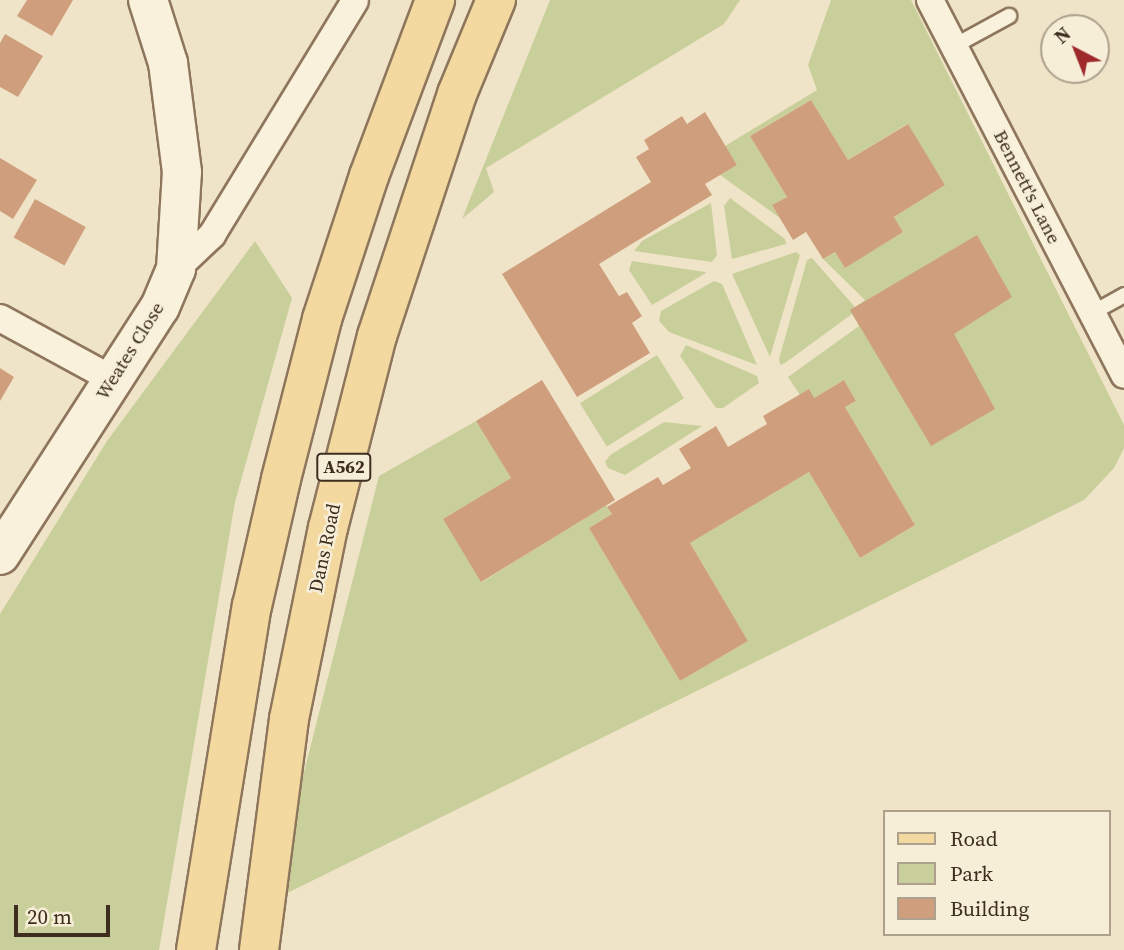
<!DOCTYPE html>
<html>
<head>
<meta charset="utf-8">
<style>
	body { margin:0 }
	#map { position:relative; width:1124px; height:950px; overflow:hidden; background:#f0e4c8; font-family:"Source Serif 4",serif }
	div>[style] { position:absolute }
	.green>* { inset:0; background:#c9cf9b; transform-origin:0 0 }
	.building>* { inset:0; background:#cf9f7d; transform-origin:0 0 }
	.roads { filter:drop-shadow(2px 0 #8d765c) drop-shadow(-2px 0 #8d765c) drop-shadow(0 2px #8d765c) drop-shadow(0 -2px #8d765c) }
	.lane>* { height:14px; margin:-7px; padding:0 7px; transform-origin:7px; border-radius:7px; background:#faf1dc }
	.street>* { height:26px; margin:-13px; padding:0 13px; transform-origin:13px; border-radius:13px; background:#faf1dc }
	.secondary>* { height:38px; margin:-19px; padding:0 19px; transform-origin:19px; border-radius:19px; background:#faf1dc }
	.primary>* { height:38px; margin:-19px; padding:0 19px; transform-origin:19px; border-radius:19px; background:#f3d9a0 }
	span { translate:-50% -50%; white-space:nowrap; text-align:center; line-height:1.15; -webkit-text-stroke:5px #f7eed8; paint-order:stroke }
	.shield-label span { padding:2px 5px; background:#f7eed8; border:2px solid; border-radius:5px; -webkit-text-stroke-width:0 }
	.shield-label { font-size:18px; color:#3d2e20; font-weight:700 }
	.street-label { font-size:19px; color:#3d2e20 }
	.legend { position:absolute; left:883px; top:810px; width:228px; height:126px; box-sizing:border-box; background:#f7eed8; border:2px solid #ada18e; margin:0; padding:9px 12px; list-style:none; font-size:21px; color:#3d2e20 }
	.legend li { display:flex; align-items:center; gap:14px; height:35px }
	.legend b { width:35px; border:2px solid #ada18e }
	.north { position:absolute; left:1040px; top:14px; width:70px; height:70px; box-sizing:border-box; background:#f7eed8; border:2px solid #ada18e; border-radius:50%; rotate:318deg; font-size:19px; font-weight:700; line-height:28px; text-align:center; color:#3d2e20 }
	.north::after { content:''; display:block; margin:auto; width:24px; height:32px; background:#9e2a2b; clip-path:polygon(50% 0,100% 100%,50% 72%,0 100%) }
	.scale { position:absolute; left:14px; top:905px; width:96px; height:32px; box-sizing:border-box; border:4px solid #3d2e20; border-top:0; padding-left:9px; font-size:21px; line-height:24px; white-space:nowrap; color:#3d2e20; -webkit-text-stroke:5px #f7eed8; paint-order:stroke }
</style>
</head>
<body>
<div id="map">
	<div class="green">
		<i style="clip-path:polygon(550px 0,740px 0,724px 24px,486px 168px,494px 192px,462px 219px)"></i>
		<i style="clip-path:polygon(831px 0,911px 0,1124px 425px,1124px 448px,1114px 468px,1084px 500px,263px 905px,283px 855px,379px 476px,476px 421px,511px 478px,443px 519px,482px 582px,606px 505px,612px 514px,589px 528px,680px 681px,748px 641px,690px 543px,809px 472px,860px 558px,915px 525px,845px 407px,856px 401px,844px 380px,814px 398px,800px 395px,788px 377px,859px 326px,852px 314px,785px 363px,780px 365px,779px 359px,807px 260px,812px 258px,855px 307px,865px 300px,823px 259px,835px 252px,845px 267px,903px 232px,894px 217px,945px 185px,907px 124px,848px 160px,811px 100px,750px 136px,787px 197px,772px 205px,780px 218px,720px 175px,737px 165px,725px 146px,817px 90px,808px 65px)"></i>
		<i style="clip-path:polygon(730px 198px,785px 239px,786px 244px,732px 259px,724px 206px)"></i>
		<i style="clip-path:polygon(711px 203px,717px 255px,712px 262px,634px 251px,642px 241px)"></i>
		<i style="clip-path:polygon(255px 241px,292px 298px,235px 502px,159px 950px,0 950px,0 614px,107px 441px)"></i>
		<i style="clip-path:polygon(796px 252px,800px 255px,770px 357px,732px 274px)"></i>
		<i style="clip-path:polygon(632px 261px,705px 272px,706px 273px,652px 305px,629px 270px)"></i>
		<i style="clip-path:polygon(714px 281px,722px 284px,757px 365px,669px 332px,659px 321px,661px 311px)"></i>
		<i style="clip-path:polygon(686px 345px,757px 376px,759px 383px,723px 408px,716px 408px,680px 356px)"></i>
		<i style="left:657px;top:355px;width:51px;height:91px;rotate:58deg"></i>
		<i style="clip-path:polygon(664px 422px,702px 426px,625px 475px,608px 468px,605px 462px,610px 455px)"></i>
	</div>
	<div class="building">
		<i style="clip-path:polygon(27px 0,73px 0,52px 36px,17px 16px)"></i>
		<i style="clip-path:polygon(5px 34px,43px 56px,18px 97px,0 87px,0 43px)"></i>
		<i style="clip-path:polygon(811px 100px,848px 160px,908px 124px,945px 185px,894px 217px,903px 232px,845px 268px,835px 252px,823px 259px,806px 232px,793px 240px,772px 205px,787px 197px,750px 136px)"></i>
		<i style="clip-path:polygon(705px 112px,737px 165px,705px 184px,712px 195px,599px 264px,619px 296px,627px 292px,642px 316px,632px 323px,650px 353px,577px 397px,502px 274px,651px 182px,636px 157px,649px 149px,644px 140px,682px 116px,687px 124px)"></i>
		<i style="clip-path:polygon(0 158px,37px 180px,13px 219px,0 211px)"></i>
		<i style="left:35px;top:199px;width:58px;height:44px;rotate:29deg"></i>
		<i style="clip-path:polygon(977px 235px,1012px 297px,954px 334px,995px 409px,931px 446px,850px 310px)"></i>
		<i style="clip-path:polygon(0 368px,14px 377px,0 401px)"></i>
		<i style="clip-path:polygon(542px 380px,615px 500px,481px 582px,443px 519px,511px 478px,476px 421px)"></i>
		<i style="clip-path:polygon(844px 380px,856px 401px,845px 407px,915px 525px,860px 558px,809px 472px,690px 543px,748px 641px,680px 681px,589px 528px,612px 514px,607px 507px,658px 477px,663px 485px,691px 468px,679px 449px,716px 426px,728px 447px,767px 424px,763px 416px,809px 389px,814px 398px)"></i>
	</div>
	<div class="roads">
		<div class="lane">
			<i style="left:954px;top:46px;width:63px;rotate:-28.6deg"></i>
			<i style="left:1092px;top:313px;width:37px;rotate:-29deg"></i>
		</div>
		<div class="street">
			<i style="left:930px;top:0;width:422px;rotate:62.6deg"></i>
			<i style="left:176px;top:269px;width:50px;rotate:-43.4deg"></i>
			<i style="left:212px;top:235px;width:274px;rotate:-58.6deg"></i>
			<i style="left:0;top:318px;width:128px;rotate:28.6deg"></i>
		</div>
		<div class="secondary">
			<i style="left:0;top:555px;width:295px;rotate:-57.2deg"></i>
			<i style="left:160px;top:307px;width:41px;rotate:-67.2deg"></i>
			<i style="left:176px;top:269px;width:97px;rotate:-86.5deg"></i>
			<i style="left:182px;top:172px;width:110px;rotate:-97.3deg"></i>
			<i style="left:168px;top:63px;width:66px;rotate:-107.6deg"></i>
		</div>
		<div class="primary">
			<i style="left:196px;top:950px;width:349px;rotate:-80.8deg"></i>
			<i style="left:252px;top:606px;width:130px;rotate:-77.1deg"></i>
			<i style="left:281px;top:479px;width:165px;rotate:-75.6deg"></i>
			<i style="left:322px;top:319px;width:151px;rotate:-71.8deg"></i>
			<i style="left:369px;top:176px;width:188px;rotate:-69.4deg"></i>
			<i style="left:259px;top:950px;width:233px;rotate:-82.6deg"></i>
			<i style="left:289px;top:719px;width:195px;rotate:-78.5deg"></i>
			<i style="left:328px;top:528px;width:198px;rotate:-75.7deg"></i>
			<i style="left:377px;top:336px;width:255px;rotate:-71.7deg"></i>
			<i style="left:457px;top:94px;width:102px;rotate:-67.5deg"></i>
		</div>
	</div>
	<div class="shield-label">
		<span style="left:344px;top:467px">A562</span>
	</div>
	<div class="street-label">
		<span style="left:1027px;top:187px;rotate:63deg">Bennett's Lane</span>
		<span style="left:130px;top:351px;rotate:-58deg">Weates Close</span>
		<span style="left:325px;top:548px;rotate:-78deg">Dans Road</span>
	</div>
	<ul class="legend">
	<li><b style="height:9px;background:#f3d9a0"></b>Road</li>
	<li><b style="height:19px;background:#c9cf9b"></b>Park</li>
	<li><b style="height:19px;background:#cf9f7d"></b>Building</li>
	</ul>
	<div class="north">N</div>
	<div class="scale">20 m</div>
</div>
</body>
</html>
